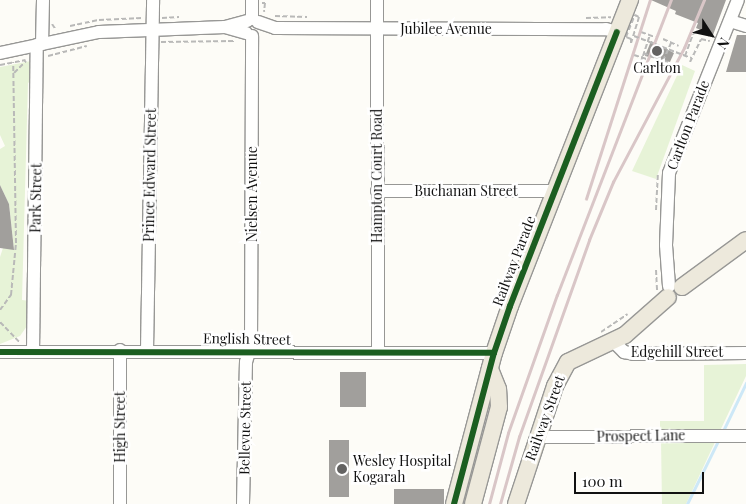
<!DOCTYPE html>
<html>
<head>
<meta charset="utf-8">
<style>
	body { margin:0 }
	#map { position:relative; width:746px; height:504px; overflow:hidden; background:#fdfcf7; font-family:"Playfair Display",serif }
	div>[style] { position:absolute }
	.green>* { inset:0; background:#e7f3d7 }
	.stream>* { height:2.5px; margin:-1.25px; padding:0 1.25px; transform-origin:1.25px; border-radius:1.25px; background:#cde8f7 }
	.building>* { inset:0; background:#a19f9c; transform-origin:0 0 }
	.path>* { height:2px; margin-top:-1px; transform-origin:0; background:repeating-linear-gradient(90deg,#b9b9b8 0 5px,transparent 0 7.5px) }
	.roads { filter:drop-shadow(1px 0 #979795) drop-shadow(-1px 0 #979795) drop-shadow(0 1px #979795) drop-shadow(0 -1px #979795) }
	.minor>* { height:12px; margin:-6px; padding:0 6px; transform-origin:6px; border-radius:6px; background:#fffffe }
	.major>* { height:16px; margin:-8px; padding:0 8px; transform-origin:8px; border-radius:8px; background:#ede9dc }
	.rail>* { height:2.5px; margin:-1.25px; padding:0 1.25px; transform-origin:1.25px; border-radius:1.25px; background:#d9c6c7 }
	.path-bridge>* { height:2px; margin-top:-1px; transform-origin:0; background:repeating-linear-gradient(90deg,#b9b9b8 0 5px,transparent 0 7.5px) }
	.cycleway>* { height:6px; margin:-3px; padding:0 3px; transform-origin:3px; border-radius:3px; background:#1b5e20 }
	.dots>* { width:14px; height:14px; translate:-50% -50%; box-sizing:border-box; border:2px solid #fff; border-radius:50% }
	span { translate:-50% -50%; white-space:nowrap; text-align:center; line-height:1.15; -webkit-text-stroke:5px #fff; paint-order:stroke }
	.street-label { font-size:14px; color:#111 }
	.poi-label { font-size:14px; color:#111 }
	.left { translate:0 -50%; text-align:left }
	.north { position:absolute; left:686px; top:10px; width:50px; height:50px; -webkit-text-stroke:4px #fff; paint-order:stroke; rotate:125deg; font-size:14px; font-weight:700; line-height:20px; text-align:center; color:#111 }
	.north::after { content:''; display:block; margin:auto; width:18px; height:22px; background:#111; clip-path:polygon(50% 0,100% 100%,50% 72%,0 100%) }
	.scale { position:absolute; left:574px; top:472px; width:130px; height:22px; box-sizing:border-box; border:2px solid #111; border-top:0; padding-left:6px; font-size:15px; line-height:18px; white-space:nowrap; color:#111; -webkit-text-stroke:4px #fff; paint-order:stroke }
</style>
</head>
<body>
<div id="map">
	<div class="green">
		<i style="clip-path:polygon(31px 61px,34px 79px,28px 83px,22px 300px,30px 301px,29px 312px,27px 326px,20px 336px,0 344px,0 257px,3px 248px,14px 249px,9px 204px,0 185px,0 149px,5px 146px,0 135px,0 67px)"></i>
		<i style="clip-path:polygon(682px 65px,695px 71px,656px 179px,632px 171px)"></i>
		<i style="clip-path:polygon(746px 364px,746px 376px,719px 433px,660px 433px,660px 421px,704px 421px,704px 365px)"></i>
		<i style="clip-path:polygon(716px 440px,686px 504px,662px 504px,661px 441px)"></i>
	</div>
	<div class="stream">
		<i style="left:723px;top:431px;width:53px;rotate:-64.4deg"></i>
		<i style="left:687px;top:504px;width:70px;rotate:-63.8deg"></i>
	</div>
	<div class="building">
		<i style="clip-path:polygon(651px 0,726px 0,713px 35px,696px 28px,698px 23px,675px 14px,676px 11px)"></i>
		<i style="clip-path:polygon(737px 35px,746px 35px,746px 72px,726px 72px)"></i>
		<i style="clip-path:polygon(651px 41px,674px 53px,670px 62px,645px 56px)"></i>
		<i style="clip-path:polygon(0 185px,9px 204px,14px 250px,0 248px)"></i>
		<i style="left:366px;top:372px;width:35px;height:26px;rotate:90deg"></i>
		<i style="left:329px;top:440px;width:20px;height:57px"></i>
		<i style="left:394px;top:489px;width:50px;height:15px"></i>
	</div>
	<div class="path">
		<i style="left:262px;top:3px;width:3px"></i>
		<i style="left:265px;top:3px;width:9px;rotate:96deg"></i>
		<i style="left:635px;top:15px;width:4px;rotate:27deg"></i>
		<i style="left:639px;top:17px;width:27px;rotate:107deg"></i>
		<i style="left:631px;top:43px;width:4px;rotate:-90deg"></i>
		<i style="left:631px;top:39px;width:5px;rotate:-158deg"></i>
		<i style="left:626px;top:37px;width:24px;rotate:-68deg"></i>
		<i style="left:275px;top:16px;width:32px;rotate:2deg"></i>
		<i style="left:162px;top:18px;width:17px;rotate:-3deg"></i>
		<i style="left:586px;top:18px;width:25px;rotate:-2deg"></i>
		<i style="left:52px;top:24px;width:7px;rotate:56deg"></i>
		<i style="left:70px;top:26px;width:30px;rotate:-12deg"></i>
		<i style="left:99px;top:20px;width:43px;rotate:-2.7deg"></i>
		<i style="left:641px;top:32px;width:15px;rotate:20deg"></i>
		<i style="left:663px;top:39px;width:17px;rotate:24deg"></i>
		<i style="left:161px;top:42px;width:73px;rotate:-0.8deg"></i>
		<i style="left:634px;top:55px;width:13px;rotate:18deg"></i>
		<i style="left:48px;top:56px;width:40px;rotate:-14.4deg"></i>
		<i style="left:643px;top:56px;width:22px;rotate:-72deg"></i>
		<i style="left:685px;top:56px;width:23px;rotate:-70deg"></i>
		<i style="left:693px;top:34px;width:6px;rotate:-31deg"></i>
		<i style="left:698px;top:31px;width:16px;rotate:22deg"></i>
		<i style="left:652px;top:57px;width:13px;rotate:-67deg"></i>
		<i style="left:655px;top:62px;width:9px;rotate:27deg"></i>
		<i style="left:668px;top:62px;width:5px;rotate:-169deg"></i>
		<i style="left:663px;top:61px;width:20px;rotate:-66deg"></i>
		<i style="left:690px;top:62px;width:25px;rotate:-64deg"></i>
		<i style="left:701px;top:39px;width:9px;rotate:13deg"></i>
		<i style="left:0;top:65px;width:26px;rotate:-11deg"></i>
		<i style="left:661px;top:69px;width:4px;rotate:-56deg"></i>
		<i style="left:663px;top:66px;width:5px;rotate:22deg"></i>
		<i style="left:14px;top:73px;width:17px;rotate:-45deg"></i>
		<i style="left:656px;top:210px;width:35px;rotate:-87deg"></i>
		<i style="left:656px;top:270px;width:20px;rotate:87deg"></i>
		<i style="left:0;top:310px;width:19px;rotate:-54deg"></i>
		<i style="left:11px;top:295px;width:52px;rotate:-84.5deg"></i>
		<i style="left:16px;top:243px;width:181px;rotate:-90.9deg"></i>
		<i style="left:0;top:322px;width:28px;rotate:46deg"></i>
		<i style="left:601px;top:332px;width:32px;rotate:-34deg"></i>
	</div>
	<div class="roads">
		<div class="minor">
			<i style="left:377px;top:0;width:353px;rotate:89.8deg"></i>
			<i style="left:252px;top:19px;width:19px;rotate:-90deg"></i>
			<i style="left:730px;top:21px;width:17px;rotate:17deg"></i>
			<i style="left:258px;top:22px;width:18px;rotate:19deg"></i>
			<i style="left:275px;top:28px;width:331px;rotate:0.2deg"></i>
			<i style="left:606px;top:29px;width:11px;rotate:15deg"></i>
			<i style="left:225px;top:27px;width:22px;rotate:16deg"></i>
			<i style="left:42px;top:44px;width:44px;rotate:-88.7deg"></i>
			<i style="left:0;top:53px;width:101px;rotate:-12deg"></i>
			<i style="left:99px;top:32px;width:126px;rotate:-2.3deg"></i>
			<i style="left:225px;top:27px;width:23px;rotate:-15deg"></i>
			<i style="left:377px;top:191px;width:177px"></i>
			<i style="left:669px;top:286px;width:41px;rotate:-94.2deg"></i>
			<i style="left:666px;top:245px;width:72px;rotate:-87.6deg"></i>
			<i style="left:669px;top:173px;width:186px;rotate:-68.3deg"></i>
			<i style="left:613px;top:341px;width:16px;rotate:45deg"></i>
			<i style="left:624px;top:352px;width:10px;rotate:11deg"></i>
			<i style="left:634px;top:354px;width:112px;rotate:-0.5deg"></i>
			<i style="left:147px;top:350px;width:350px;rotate:-89deg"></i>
			<i style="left:0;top:352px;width:494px;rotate:0.1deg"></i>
			<i style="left:33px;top:352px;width:307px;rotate:-89.3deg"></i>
			<i style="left:536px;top:437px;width:210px;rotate:-0.3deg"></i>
			<i style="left:120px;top:504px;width:154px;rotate:-90deg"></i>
			<i style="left:243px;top:504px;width:142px;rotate:-88.8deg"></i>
			<i style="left:246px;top:362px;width:17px;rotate:-73deg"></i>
			<i style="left:251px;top:346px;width:310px;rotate:-89.8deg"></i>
		</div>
		<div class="major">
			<i style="left:682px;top:287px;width:79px;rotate:-36.3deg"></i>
			<i style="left:454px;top:504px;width:156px;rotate:-75.2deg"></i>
			<i style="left:494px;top:353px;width:50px;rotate:-71.2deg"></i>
			<i style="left:510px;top:306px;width:329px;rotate:-68.6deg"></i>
			<i style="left:473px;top:504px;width:100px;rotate:-75deg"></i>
			<i style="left:499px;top:407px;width:18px;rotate:-93deg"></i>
			<i style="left:498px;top:389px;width:22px;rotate:-112deg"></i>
			<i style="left:516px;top:504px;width:124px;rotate:-71.7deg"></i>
			<i style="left:555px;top:386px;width:27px;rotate:-62deg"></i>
			<i style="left:568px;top:362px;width:63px;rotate:-25.3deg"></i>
			<i style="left:625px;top:335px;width:57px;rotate:-41.5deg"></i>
		</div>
	</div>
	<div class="rail">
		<i style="left:586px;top:199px;width:209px;rotate:-72.2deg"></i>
		<i style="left:489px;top:504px;width:73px;rotate:-75deg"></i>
		<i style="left:508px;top:433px;width:146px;rotate:-70.5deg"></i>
		<i style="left:557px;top:295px;width:316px;rotate:-68.9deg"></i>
		<i style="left:500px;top:504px;width:70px;rotate:-74.2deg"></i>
		<i style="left:519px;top:437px;width:209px;rotate:-70.4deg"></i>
		<i style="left:589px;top:240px;width:63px;rotate:-67.5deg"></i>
		<i style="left:613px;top:182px;width:152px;rotate:-62.1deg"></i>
		<i style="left:684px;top:48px;width:52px;rotate:-67.4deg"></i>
	</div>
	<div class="path-bridge">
		<i style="left:634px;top:36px;width:61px;rotate:21.1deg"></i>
		<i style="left:643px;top:53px;width:22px;rotate:22deg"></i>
		<i style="left:663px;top:61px;width:8px;rotate:104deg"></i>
		<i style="left:641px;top:61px;width:5px;rotate:-68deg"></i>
	</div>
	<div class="cycleway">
		<i style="left:0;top:352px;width:494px;rotate:0.1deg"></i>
		<i style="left:454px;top:504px;width:156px;rotate:-75.2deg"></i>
		<i style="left:494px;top:353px;width:50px;rotate:-71.2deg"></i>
		<i style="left:510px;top:306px;width:294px;rotate:-68.7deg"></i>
	</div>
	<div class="dots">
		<i style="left:657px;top:51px;background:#646362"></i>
		<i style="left:342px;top:469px;background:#646362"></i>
	</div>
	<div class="street-label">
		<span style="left:446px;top:29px">Jubilee Avenue</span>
		<span style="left:688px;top:125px;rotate:-69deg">Carlton Parade</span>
		<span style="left:150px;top:175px;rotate:-89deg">Prince Edward Street</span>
		<span style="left:377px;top:176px;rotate:-90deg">Hampton Court Road</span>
		<span style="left:466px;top:191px">Buchanan Street</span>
		<span style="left:252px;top:194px;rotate:-90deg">Nielsen Avenue</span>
		<span style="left:36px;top:198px;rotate:-89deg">Park Street</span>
		<span style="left:514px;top:261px;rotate:-69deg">Railway Parade</span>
		<span style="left:247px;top:339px;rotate:1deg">English Street</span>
		<span style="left:677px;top:352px">Edgehill Street</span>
		<span style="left:545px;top:418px;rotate:-70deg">Railway Street</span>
		<span style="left:120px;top:427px;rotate:-90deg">High Street</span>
		<span style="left:245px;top:428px;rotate:-89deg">Bellevue Street</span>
		<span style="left:641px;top:436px;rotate:-1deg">Prospect Lane</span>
	</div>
	<div class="poi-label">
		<span style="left:657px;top:68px">Carlton</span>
		<span class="left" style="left:353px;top:469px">Wesley Hospital<br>Kogarah</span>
	</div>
	<div class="north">N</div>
	<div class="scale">100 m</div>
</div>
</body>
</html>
